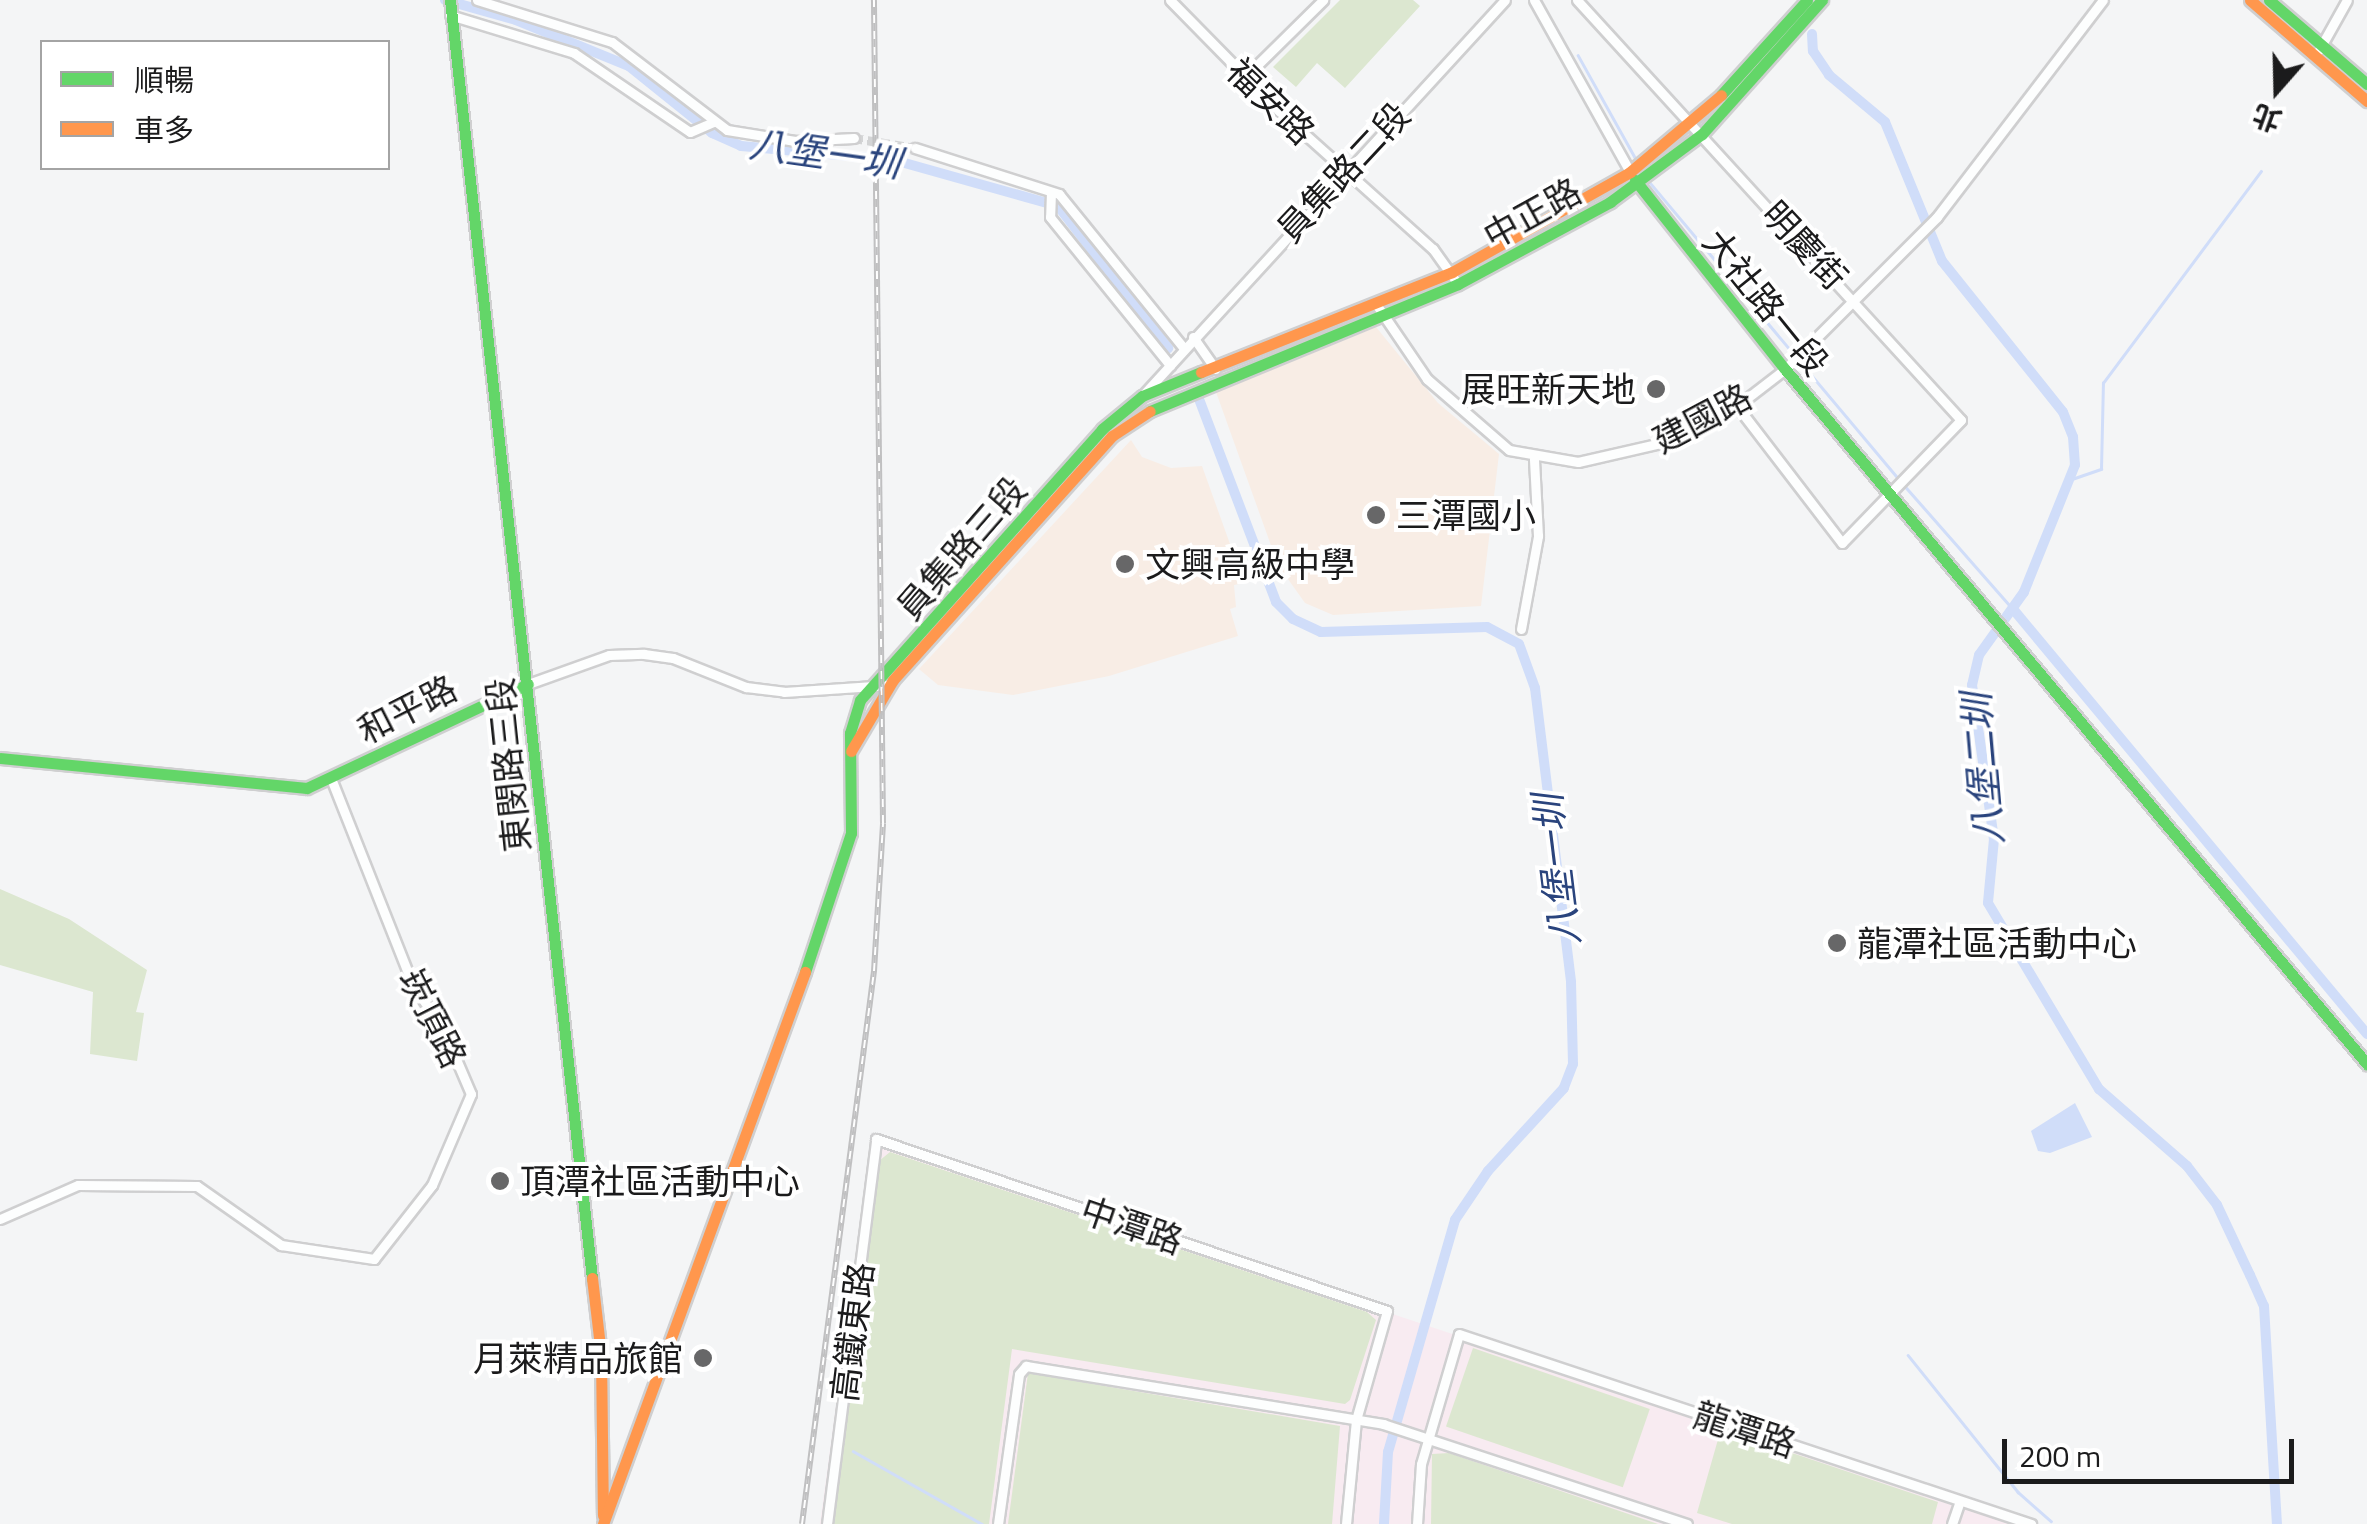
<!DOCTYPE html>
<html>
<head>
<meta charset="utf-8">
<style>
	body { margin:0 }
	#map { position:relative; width:2367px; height:1524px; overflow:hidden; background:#f4f5f6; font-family:"Titillium Web","Noto Sans TC",sans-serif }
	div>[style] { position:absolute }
	.commercial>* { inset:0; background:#f8ebf1 }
	.education>* { inset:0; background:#f8ede5 }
	.green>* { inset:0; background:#dce7d0; transform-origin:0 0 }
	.water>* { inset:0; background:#d0ddf9 }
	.stream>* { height:2.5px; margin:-1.25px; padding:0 1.25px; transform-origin:1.25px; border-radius:1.25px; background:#d0ddf9 }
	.canal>* { height:10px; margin:-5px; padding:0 5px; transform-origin:5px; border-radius:5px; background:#d0ddf9 }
	.street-tunnel>* { height:9px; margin-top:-4.5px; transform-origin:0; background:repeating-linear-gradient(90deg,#d3d4d5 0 9px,transparent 0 13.5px) }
	.roads { filter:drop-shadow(2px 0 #cfcfd0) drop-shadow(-2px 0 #cfcfd0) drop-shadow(0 2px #cfcfd0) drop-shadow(0 -2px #cfcfd0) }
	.street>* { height:9px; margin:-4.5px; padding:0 4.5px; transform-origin:4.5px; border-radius:4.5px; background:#fdfefe }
	.fast>* { height:11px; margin:-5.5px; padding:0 5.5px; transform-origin:5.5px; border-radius:5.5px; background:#63d668 }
	.slow>* { height:11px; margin:-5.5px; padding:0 5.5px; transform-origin:5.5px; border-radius:5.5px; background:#ff974d }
	.rail>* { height:6px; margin-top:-3px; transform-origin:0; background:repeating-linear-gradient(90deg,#fff 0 8px,#c0c0c1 0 16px); box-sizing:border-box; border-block:2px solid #c0c0c1 }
	.dots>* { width:28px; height:28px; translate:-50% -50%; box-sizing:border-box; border:5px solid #fff; border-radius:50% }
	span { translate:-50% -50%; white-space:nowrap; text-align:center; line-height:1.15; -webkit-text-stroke:8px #fff; paint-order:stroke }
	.street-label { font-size:35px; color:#1b1b1c }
	.poi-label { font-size:35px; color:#1b1b1c }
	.right { translate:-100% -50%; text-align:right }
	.left { translate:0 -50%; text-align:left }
	.water-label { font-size:38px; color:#2a447d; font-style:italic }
	.legend { position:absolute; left:40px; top:40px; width:350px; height:130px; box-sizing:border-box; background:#fff; border:2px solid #a4a4a4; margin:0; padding:12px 18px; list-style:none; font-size:30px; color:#1b1b1c }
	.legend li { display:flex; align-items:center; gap:20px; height:50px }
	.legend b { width:50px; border:2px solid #a4a4a4 }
	.north { position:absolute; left:2227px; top:40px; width:100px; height:100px; -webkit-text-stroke:8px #fff; paint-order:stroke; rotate:200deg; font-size:28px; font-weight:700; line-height:40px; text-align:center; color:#1b1b1c }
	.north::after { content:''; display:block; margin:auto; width:35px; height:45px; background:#1b1b1c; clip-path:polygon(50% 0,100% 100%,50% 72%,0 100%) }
	.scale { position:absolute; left:2002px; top:1439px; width:292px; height:45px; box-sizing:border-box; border:5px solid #1b1b1c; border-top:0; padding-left:12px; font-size:30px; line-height:35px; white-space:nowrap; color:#1b1b1c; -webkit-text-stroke:8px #fff; paint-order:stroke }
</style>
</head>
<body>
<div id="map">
	<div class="commercial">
		<i style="clip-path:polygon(872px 1139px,1345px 1298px,2017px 1524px,820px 1524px)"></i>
	</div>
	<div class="education">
		<i style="clip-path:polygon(1376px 327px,1438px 403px,1499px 454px,1481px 606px,1333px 615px,1305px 603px,1278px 565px,1216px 392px)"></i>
		<i style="clip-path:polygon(1131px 440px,1142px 457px,1171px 468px,1202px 466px,1244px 583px,1234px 585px,1236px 607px,1230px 609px,1238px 636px,1109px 676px,1013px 695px,938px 685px,919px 669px)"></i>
	</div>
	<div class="green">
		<i style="clip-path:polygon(1340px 0,1413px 0,1420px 6px,1345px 88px,1317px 63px,1296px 87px,1273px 67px)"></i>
		<i style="clip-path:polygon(0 889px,69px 919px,147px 970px,136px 1012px,144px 1013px,137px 1061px,90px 1054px,93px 992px,0 965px)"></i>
		<i style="clip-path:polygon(890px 1152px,1367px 1312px,1376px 1320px,1350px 1400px,1345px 1404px,1012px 1349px,989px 1524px,834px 1524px,879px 1161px)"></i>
		<i style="left:1473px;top:1348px;width:187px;height:83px;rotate:19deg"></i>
		<i style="clip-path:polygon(1028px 1373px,1340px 1426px,1332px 1524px,1008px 1524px)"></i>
		<i style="clip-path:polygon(1721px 1429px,1938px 1502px,1932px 1524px,1732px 1524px,1697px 1513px)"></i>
		<i style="clip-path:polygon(1449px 1453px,1658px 1524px,1431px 1524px,1432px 1454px)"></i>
	</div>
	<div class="water">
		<i style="clip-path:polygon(2075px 1103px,2092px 1137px,2050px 1153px,2038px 1151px,2031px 1131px)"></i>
	</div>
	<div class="stream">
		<i style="left:1578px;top:55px;width:119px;rotate:60.9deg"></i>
		<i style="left:1647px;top:179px;width:392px;rotate:50deg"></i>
		<i style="left:2069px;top:480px;width:34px;rotate:-19deg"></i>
		<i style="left:2101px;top:469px;width:86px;rotate:-88.7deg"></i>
		<i style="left:2103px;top:383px;width:264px;rotate:-53.3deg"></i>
		<i style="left:1904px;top:485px;width:165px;rotate:48.7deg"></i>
		<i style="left:1908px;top:1355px;width:176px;rotate:51.2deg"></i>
		<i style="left:2018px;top:1492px;width:44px;rotate:41.3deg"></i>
		<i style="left:853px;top:1451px;width:148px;rotate:29.5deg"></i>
	</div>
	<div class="canal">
		<i style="left:445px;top:0;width:74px;rotate:15.7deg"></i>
		<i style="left:516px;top:20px;width:122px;rotate:22.2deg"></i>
		<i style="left:629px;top:66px;width:107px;rotate:38.9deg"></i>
		<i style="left:712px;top:133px;width:32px;rotate:24deg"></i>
		<i style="left:741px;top:146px;width:154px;rotate:5.2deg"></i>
		<i style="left:894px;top:160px;width:170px;rotate:15.7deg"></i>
		<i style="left:1058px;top:206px;width:180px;rotate:52.2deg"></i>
		<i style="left:1812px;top:34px;width:17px;rotate:87deg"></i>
		<i style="left:1813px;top:51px;width:29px;rotate:56deg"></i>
		<i style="left:1829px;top:75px;width:73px;rotate:40deg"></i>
		<i style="left:1885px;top:122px;width:150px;rotate:67.7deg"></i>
		<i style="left:1942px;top:261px;width:193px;rotate:51.3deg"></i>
		<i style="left:2063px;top:412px;width:27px;rotate:68deg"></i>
		<i style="left:2073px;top:437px;width:28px;rotate:86deg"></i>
		<i style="left:2075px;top:465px;width:137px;rotate:111.9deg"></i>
		<i style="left:2024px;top:592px;width:77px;rotate:125.5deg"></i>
		<i style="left:1979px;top:655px;width:31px;rotate:103deg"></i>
		<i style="left:1972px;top:685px;width:156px;rotate:81.9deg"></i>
		<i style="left:1994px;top:839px;width:64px;rotate:95.4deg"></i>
		<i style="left:1988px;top:903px;width:217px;rotate:59.2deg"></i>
		<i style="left:2099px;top:1089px;width:117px;rotate:41.2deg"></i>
		<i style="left:2187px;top:1166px;width:49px;rotate:52.4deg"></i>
		<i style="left:2217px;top:1205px;width:77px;rotate:64.8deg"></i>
		<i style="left:2250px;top:1275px;width:34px;rotate:66deg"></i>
		<i style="left:2264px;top:1306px;width:218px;rotate:86.6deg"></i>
		<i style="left:1199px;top:399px;width:217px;rotate:69.2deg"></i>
		<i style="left:1276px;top:602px;width:24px;rotate:45deg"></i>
		<i style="left:1293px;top:619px;width:31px;rotate:25deg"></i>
		<i style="left:1321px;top:632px;width:166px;rotate:-1.7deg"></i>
		<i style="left:1487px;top:627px;width:36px;rotate:28deg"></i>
		<i style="left:1519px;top:644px;width:47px;rotate:70deg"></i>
		<i style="left:1535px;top:688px;width:296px;rotate:83deg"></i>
		<i style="left:1571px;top:982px;width:82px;rotate:88.6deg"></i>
		<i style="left:1573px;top:1064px;width:26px;rotate:111deg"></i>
		<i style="left:1564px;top:1088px;width:113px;rotate:132.5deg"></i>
		<i style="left:1488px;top:1171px;width:59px;rotate:124deg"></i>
		<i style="left:1455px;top:1220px;width:241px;rotate:106.1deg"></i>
		<i style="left:1388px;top:1452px;width:72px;rotate:93.2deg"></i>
		<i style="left:2013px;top:609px;width:553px;rotate:50.21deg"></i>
	</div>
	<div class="street-tunnel">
		<i style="left:854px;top:138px;width:62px;rotate:9.3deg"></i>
	</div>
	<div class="roads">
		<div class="street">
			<i style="left:477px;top:0;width:141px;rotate:17.3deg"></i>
			<i style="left:612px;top:42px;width:145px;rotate:37.4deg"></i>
			<i style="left:727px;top:130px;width:69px;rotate:9.2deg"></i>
			<i style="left:795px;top:141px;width:59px;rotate:-2.9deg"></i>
			<i style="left:1170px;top:0;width:156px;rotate:45.5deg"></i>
			<i style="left:1279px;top:111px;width:207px;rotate:41.9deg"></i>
			<i style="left:1433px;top:249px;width:43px;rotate:54.5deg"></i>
			<i style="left:1534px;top:0;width:197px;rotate:60.8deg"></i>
			<i style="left:1577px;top:0;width:569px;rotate:47.56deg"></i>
			<i style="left:1961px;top:420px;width:171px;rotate:134.1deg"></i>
			<i style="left:1842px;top:543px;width:173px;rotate:-127.5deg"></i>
			<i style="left:450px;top:15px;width:130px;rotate:17deg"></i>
			<i style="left:574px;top:53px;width:140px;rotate:34.3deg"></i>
			<i style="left:690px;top:132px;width:25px;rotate:-23deg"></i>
			<i style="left:2319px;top:50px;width:57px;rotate:-60.8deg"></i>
			<i style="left:1245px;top:77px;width:110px;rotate:-44.6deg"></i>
			<i style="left:915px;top:148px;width:151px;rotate:17.7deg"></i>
			<i style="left:1059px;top:194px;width:197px;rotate:51deg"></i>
			<i style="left:1051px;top:192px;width:25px;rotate:92deg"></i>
			<i style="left:1050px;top:217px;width:191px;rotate:51deg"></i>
			<i style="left:1376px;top:304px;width:91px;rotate:55.8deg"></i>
			<i style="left:1427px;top:379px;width:108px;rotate:40.9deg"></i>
			<i style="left:1509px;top:450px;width:70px;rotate:9.9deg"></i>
			<i style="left:1578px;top:462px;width:89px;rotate:-12.9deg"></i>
			<i style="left:1665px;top:442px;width:80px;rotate:-26.6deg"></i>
			<i style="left:1737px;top:406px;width:61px;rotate:-37.6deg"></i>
			<i style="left:1785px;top:369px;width:215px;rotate:-45deg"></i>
			<i style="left:1937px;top:217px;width:273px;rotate:-52.6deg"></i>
			<i style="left:1193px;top:337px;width:39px;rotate:55deg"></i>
			<i style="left:1142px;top:396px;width:537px;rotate:-47.49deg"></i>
			<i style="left:1521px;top:629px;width:95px;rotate:-79.6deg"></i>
			<i style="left:1538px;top:536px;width:77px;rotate:-93deg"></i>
			<i style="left:528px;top:684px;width:86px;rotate:-19.7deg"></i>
			<i style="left:609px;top:655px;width:35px;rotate:-2deg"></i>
			<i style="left:644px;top:654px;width:29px;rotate:8deg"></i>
			<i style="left:673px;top:658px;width:79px;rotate:21.7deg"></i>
			<i style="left:746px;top:687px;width:38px;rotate:7deg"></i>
			<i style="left:784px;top:692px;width:105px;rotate:-3.8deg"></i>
			<i style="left:0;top:1219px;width:85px;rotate:-23.6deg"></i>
			<i style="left:78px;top:1185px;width:119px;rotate:0.5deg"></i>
			<i style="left:197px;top:1186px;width:103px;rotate:35.1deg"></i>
			<i style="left:281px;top:1245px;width:94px;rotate:8.6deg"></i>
			<i style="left:374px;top:1259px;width:94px;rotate:-51.9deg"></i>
			<i style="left:432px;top:1185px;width:99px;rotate:-66.8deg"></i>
			<i style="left:471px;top:1094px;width:69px;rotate:-113.2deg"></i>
			<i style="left:444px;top:1031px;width:58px;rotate:-123.7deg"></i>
			<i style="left:412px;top:983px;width:220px;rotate:-111.6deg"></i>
			<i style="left:827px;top:1524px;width:388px;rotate:-82.7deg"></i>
			<i style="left:876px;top:1139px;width:539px;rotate:18.6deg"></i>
			<i style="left:1387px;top:1311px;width:113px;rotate:105.9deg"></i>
			<i style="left:1356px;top:1420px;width:104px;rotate:95.5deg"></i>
			<i style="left:998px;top:1524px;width:151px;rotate:-82deg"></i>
			<i style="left:1019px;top:1374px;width:11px;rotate:-49deg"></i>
			<i style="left:1026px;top:1366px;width:362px;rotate:9.2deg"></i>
			<i style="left:1383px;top:1424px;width:320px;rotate:18.2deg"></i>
			<i style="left:1417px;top:1524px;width:60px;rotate:-86.2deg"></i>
			<i style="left:1421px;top:1464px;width:135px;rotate:-73.7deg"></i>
			<i style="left:1459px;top:1334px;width:603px;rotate:18.37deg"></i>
			<i style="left:1952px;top:1524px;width:24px;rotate:-71deg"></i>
		</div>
		<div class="fast">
			<i style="left:450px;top:0;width:1286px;rotate:83.66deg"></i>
			<i style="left:2269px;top:0;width:129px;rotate:40.6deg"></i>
			<i style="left:1721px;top:95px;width:128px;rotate:-47.8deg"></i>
			<i style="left:1635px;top:180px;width:241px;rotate:51.6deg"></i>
			<i style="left:1785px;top:369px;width:907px;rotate:50.06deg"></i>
			<i style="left:1150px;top:411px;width:333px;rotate:-22.4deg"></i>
			<i style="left:1458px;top:284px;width:173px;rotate:-28.3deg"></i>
			<i style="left:1610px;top:202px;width:114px;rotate:-36.5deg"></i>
			<i style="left:1702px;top:134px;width:180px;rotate:-48.2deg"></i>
			<i style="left:0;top:758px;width:308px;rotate:5.6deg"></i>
			<i style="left:307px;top:788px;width:244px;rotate:-25.2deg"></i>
			<i style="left:805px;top:972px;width:146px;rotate:-71.7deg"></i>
			<i style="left:851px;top:833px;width:100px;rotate:-90.6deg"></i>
			<i style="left:850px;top:733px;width:34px;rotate:-73deg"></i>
			<i style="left:860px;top:700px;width:363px;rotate:-48.2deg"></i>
			<i style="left:1102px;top:429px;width:52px;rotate:-39.5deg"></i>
			<i style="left:1142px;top:396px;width:64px;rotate:-22.1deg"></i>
		</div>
		<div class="slow">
			<i style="left:2250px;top:0;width:155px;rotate:40.8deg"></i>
			<i style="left:1201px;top:372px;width:270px;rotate:-21.7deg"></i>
			<i style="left:1452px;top:272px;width:204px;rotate:-29.3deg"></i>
			<i style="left:1630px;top:172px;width:119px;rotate:-40.2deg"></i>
			<i style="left:851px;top:751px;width:82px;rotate:-59.4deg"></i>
			<i style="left:893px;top:680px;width:328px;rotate:-48.1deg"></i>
			<i style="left:1112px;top:436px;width:45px;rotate:-33.3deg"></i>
			<i style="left:592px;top:1278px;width:78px;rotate:83.3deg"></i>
			<i style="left:601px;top:1355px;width:160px;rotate:89.3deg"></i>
			<i style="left:603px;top:1524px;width:588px;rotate:-69.9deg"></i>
		</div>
	</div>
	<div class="rail">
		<i style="left:802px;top:1524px;width:558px;rotate:-82.58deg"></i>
		<i style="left:874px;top:971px;width:148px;rotate:-86.5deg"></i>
		<i style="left:883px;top:823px;width:823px;rotate:-90.63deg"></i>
	</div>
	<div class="dots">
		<i style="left:1656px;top:389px;background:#676768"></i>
		<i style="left:1376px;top:515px;background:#676768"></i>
		<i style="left:1125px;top:564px;background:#676768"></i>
		<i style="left:1837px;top:943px;background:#676768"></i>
		<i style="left:500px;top:1181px;background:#676768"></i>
		<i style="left:703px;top:1358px;background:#676768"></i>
	</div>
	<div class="street-label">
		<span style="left:1271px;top:101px;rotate:44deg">福安路</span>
		<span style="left:1343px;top:172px;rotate:-47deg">員集路二段</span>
		<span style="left:1532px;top:213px;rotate:-29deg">中正路</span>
		<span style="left:1805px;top:245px;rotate:47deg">明慶街</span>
		<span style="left:1766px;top:302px;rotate:51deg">大社路一段</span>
		<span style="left:1702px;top:418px;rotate:-28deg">建國路</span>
		<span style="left:961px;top:548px;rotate:-49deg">員集路三段</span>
		<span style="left:407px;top:709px;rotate:-27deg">和平路</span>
		<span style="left:508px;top:765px;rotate:-96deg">東閔路三段</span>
		<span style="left:433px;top:1018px;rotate:63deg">崁頂路</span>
		<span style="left:1132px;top:1225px;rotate:19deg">中潭路</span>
		<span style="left:852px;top:1332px;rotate:-83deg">高鐵東路</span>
		<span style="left:1745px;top:1429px;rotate:18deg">龍潭路</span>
	</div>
	<div class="poi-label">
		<span class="right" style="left:1636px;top:389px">展旺新天地</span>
		<span class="left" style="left:1396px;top:515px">三潭國小</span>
		<span class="left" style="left:1145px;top:564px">文興高級中學</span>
		<span class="left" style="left:1857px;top:943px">龍潭社區活動中心</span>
		<span class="left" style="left:520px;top:1181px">頂潭社區活動中心</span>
		<span class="right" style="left:683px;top:1358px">月萊精品旅館</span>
	</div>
	<div class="water-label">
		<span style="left:825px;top:154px;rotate:8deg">八堡一圳</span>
		<span style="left:1983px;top:769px;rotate:-95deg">八堡二圳</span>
		<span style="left:1557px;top:870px;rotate:-97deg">八堡一圳</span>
	</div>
	<ul class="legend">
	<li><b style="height:12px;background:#63d668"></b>順暢</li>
	<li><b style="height:12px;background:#ff974d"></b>車多</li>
	</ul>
	<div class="north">北</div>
	<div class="scale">200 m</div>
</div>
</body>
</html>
